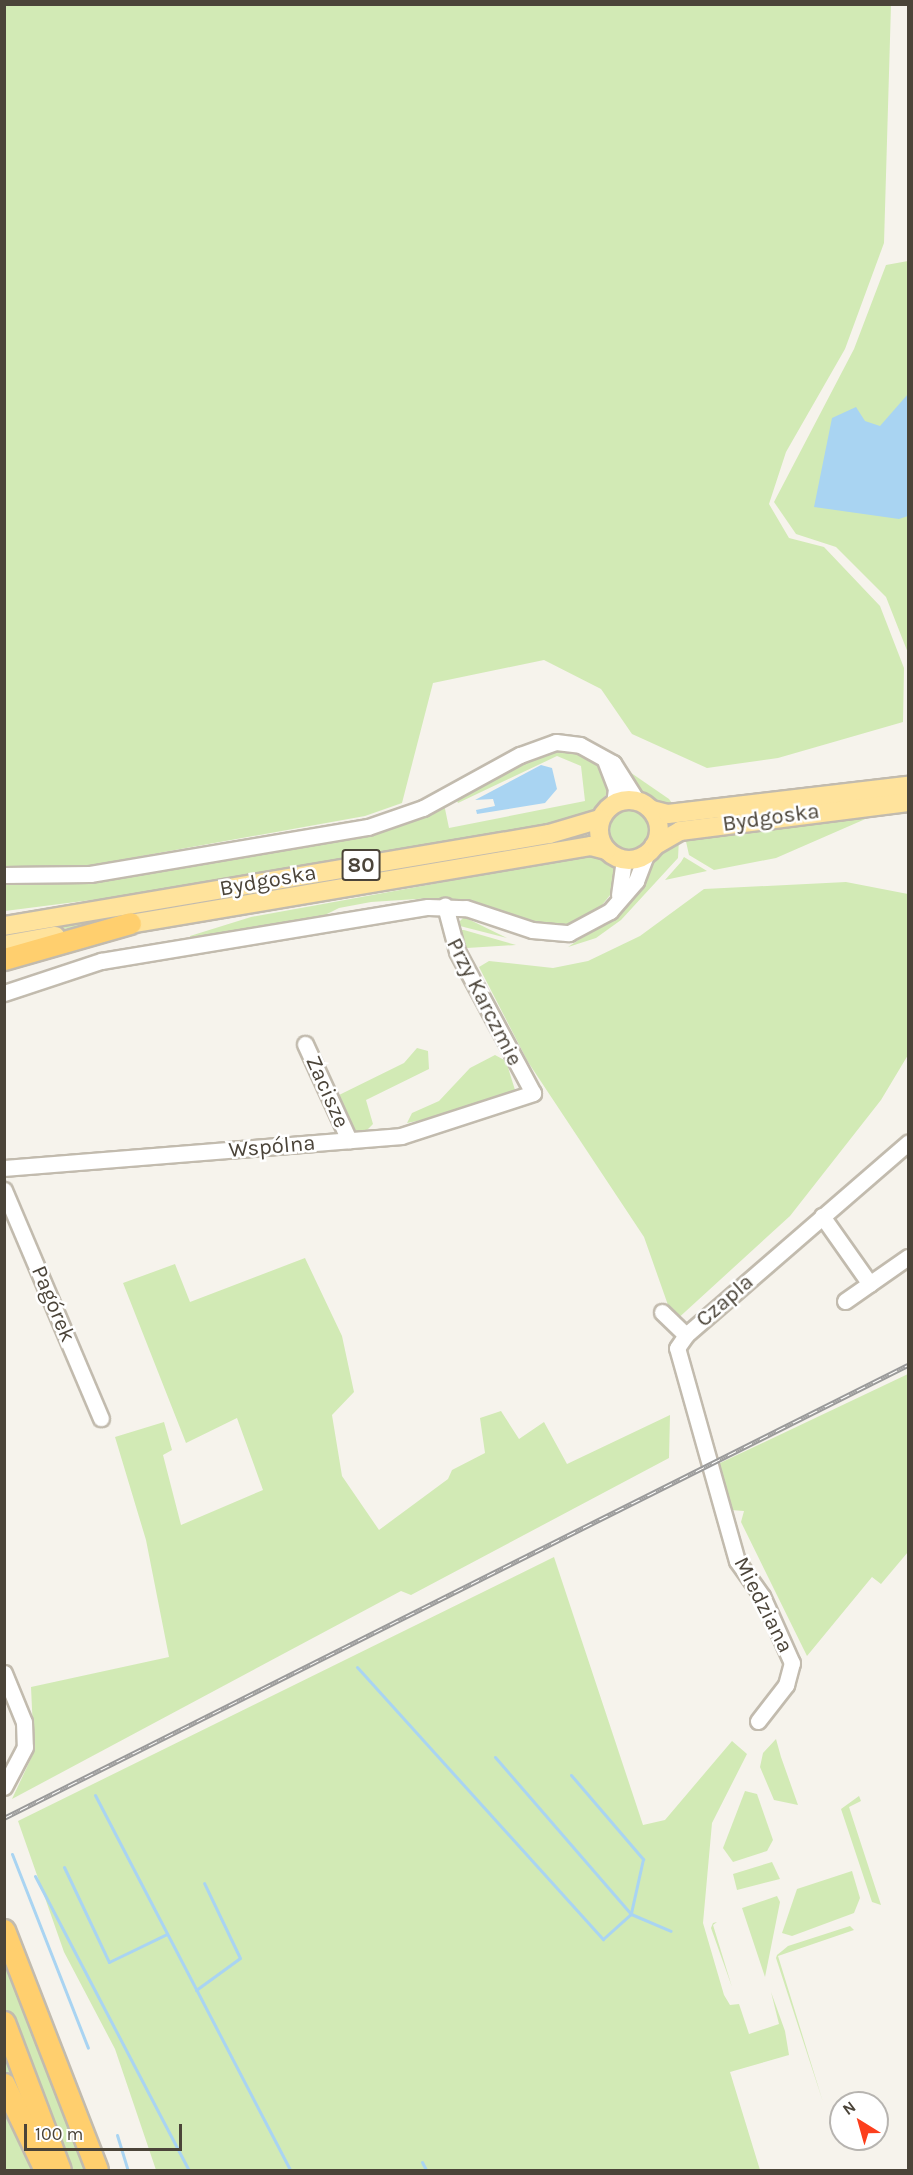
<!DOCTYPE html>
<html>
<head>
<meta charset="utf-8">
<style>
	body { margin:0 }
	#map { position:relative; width:913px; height:2175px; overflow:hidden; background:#f6f3ec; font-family:Karla,sans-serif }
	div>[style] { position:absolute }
	.green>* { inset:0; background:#d2eab5 }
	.round { border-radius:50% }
	.water>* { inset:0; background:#a9d4f2 }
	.stream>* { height:3px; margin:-1.5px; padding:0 1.5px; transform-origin:1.5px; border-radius:1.5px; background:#a9d4f2 }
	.roads { filter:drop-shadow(2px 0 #c2bbae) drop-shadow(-2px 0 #c2bbae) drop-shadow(0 2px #c2bbae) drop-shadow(0 -2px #c2bbae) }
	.minor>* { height:15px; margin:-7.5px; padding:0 7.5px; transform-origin:7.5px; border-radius:7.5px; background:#fff }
	.major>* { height:18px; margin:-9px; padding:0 9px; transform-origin:9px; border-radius:9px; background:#ffe39c }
	.major>.ring { margin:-9px; padding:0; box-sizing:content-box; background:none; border:18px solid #ffe39c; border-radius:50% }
	.highway>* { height:21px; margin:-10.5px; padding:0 10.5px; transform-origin:10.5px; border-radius:10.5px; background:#ffcf6e }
	.rail>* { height:5px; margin-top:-2.5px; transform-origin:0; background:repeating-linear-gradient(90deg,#fff 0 9px,#9a9a9a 0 18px); box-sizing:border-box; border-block:2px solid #9a9a9a }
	span { translate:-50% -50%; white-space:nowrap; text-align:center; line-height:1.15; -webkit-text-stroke:5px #fff; paint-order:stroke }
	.shield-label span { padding:2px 4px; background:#fff; border:2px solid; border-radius:4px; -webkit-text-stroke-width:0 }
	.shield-label { font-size:21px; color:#4b4439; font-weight:700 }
	.street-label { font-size:22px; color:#4b4439 }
	.frame { position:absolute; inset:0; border:6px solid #4b4439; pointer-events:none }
	.north { position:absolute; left:829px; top:2091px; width:60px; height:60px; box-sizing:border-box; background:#fff; border:2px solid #b7b4b0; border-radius:50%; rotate:323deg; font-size:16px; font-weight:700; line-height:24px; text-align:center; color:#4b4439 }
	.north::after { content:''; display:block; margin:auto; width:21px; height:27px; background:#fc3f1d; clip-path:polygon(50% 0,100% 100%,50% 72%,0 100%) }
	.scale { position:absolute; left:24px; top:2124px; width:158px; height:27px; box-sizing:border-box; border:3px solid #4b4439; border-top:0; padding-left:8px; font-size:18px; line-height:21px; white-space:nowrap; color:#4b4439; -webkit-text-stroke:4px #fff; paint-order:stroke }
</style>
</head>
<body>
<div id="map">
	<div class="green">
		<i style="clip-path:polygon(5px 5px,891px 5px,884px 243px,845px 349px,786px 452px,769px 504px,789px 538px,824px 547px,880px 606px,904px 668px,903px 722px,778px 758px,707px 768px,632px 734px,601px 689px,544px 660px,433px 683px,402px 803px,365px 816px,86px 866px,5px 867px)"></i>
		<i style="clip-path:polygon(908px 261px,908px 653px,886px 597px,836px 547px,796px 534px,774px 502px,854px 349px,886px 265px)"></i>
		<i style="clip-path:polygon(552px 751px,574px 751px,602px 766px,610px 790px,586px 818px,146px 893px,5px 911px,4px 882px,72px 882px,346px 837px,444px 804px,449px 828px,585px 801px,581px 766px,557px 756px,458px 803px,455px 797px)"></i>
		<i style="clip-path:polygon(621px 766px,669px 799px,674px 806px,638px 792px)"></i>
		<i style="clip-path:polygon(908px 808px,908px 813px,870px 817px,776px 858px,714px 870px,689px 855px,685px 837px)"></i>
		<i class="round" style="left:610px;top:810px;width:40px;height:40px"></i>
		<i style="clip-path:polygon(587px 835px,589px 839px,5px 939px,5px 932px)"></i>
		<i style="clip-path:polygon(679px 839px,678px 858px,621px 920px,596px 938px,568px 947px,616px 915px,636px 893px,649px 866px)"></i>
		<i style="clip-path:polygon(598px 854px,617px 868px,615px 889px,598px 910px,567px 925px,552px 927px,432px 898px,371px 902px,339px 908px,315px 920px,190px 941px,190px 936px,251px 917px)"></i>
		<i style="clip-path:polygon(684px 857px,707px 871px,665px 880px,681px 862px)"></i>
		<i style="clip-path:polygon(846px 882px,908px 894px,908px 1055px,881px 1100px,790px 1216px,674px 1322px,644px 1237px,528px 1062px,479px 967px,489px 961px,553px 968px,588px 961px,640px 936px,704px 889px)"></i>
		<i style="clip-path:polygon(464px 917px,507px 938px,456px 925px)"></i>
		<i style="clip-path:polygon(455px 930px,464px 930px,516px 945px,467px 948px)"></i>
		<i style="clip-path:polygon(417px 1048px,428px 1051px,429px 1069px,366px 1100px,373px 1124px,363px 1134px,350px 1132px,337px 1096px,404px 1063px)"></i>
		<i style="clip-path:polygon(495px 1055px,506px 1061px,515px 1090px,457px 1113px,407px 1123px,412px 1113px,439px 1101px,470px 1068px)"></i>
		<i style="clip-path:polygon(305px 1258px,342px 1336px,354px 1392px,332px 1415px,342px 1476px,379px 1530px,448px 1479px,452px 1470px,485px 1453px,480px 1418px,501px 1411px,519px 1439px,544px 1422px,567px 1464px,670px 1415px,669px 1458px,411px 1595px,401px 1591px,12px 1799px,34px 1752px,31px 1687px,169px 1657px,146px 1540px,115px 1437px,164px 1422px,172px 1450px,163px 1455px,181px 1525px,263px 1490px,237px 1418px,186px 1443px,123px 1283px,175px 1264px,190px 1302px)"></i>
		<i style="clip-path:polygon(908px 1374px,908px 1552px,881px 1584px,872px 1577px,807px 1656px,741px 1522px,744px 1511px,731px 1510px,718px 1464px)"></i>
		<i style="clip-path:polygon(554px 1557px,643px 1825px,665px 1820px,732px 1741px,747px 1754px,712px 1823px,703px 1923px,724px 1995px,730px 2005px,739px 2004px,749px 2034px,779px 2024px,771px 1992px,785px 2031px,789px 2055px,730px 2072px,760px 2170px,156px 2170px,115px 2049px,64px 1952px,18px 1821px)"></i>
		<i style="clip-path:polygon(776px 1739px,781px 1757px,798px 1805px,774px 1800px,760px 1767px,763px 1753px)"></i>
		<i style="clip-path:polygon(745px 1791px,757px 1794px,773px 1840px,767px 1851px,733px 1862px,723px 1848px)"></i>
		<i style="clip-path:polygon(859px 1796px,861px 1801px,849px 1807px,881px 1905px,872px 1902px,841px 1809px)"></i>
		<i style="clip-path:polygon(772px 1862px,780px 1879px,737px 1890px,733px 1874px)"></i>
		<i style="clip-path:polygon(852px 1871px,860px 1898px,854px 1913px,792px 1936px,782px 1933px,797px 1889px)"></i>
		<i style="clip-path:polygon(777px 1896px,780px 1902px,765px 1977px,742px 1908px)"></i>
		<i style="clip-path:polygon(717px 1922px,713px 1925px,732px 1987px,711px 1928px,713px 1923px)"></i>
		<i style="clip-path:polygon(850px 1926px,854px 1930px,778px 1956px,823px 2102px,776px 1958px,777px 1955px,782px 1951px,788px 1946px)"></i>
		<i style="clip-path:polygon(4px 1948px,91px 2170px,5px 2170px)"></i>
	</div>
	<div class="water">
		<i style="clip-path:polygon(908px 394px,908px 516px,899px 519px,814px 507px,832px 418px,856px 407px,865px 421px,880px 426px)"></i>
		<i style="clip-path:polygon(541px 765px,552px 768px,557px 789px,545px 803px,477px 814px,476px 810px,495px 806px,493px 799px,475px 800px)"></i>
	</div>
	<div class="stream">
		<i style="left:357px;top:1667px;width:367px;rotate:47.9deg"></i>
		<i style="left:603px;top:1939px;width:38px;rotate:-42deg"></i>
		<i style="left:631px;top:1914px;width:43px;rotate:23deg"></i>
		<i style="left:495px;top:1757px;width:208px;rotate:49.1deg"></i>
		<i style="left:571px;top:1775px;width:111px;rotate:49.4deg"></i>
		<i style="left:643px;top:1859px;width:55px;rotate:102.5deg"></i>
		<i style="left:95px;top:1795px;width:423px;rotate:62.5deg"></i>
		<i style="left:12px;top:1854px;width:208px;rotate:68.6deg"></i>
		<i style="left:64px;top:1867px;width:105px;rotate:64.7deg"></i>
		<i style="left:109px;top:1962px;width:64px;rotate:-25.8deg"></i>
		<i style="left:35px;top:1876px;width:332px;rotate:62.4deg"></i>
		<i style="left:196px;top:1990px;width:54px;rotate:-36deg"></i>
		<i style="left:240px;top:1958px;width:83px;rotate:-115.6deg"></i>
		<i style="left:117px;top:2135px;width:37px;rotate:73deg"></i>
		<i style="left:422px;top:2162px;width:9px;rotate:63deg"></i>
	</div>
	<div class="roads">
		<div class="minor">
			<i style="left:605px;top:760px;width:31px;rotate:69deg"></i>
			<i style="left:616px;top:789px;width:14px;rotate:98deg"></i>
			<i style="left:4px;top:875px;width:86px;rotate:-0.7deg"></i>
			<i style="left:90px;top:874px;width:282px;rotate:-9.6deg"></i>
			<i style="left:368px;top:827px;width:58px;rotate:-19.1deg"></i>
			<i style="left:423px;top:808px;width:111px;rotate:-28.7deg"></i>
			<i style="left:520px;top:755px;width:38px;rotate:-20deg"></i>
			<i style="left:556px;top:742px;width:24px;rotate:7deg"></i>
			<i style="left:580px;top:745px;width:38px;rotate:29deg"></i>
			<i style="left:613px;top:763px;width:45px;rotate:57.7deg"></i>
			<i style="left:619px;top:895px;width:35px;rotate:-82deg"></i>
			<i style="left:4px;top:993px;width:102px;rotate:-18.3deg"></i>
			<i style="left:101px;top:961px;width:331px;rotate:-9.4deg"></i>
			<i style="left:428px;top:907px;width:38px;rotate:2deg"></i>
			<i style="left:466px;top:908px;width:70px;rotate:18.4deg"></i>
			<i style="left:532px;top:930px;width:37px;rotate:5deg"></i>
			<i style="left:569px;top:933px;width:47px;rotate:-28.2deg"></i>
			<i style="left:610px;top:911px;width:40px;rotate:-49deg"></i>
			<i style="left:636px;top:881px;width:28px;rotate:-69deg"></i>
			<i style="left:305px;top:1044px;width:106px;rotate:65.4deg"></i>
			<i style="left:4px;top:1168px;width:398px;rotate:-4.6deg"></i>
			<i style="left:401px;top:1136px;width:139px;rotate:-18deg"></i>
			<i style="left:533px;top:1093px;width:161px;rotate:-118.2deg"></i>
			<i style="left:457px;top:951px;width:47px;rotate:-104.9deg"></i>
			<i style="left:4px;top:1190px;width:248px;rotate:67deg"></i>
			<i style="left:822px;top:1216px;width:83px;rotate:54.8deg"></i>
			<i style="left:845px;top:1301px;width:77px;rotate:-34.9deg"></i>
			<i style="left:662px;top:1312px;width:33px;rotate:44deg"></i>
			<i style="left:4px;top:1673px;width:53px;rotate:67.8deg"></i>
			<i style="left:24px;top:1722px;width:25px;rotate:88deg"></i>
			<i style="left:25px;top:1747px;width:45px;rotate:117.7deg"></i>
			<i style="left:758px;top:1721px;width:46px;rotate:-52.1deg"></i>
			<i style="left:786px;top:1685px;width:23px;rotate:-75deg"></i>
			<i style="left:792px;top:1663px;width:73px;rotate:-114.1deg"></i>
			<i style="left:762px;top:1596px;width:43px;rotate:-125.5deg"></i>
			<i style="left:737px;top:1561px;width:221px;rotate:-105.7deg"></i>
			<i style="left:677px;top:1348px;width:16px;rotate:-55deg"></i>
			<i style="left:686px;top:1335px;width:294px;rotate:-40.9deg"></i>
		</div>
		<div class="major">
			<i class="ring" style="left:599px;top:800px;width:42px;height:42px"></i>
			<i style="left:652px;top:810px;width:16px;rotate:14deg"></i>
			<i style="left:668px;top:814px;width:242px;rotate:-6.7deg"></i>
			<i style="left:654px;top:846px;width:30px;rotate:-30deg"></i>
			<i style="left:680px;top:831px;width:230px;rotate:-7.2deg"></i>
			<i style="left:4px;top:926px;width:553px;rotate:-9.58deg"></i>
			<i style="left:549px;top:834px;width:53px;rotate:-16.4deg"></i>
			<i style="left:118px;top:926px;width:480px;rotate:-9.6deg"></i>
			<i style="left:591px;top:846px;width:16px;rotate:15deg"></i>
			<i style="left:4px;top:945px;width:52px;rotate:-10deg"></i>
		</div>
		<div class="highway">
			<i style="left:4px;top:959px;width:131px;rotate:-15.9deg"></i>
			<i style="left:4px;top:1930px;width:257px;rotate:68.8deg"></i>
			<i style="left:4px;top:2022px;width:158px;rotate:69.3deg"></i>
			<i style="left:4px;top:2084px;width:95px;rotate:64.5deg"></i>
		</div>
	</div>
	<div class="rail">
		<i style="left:4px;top:1818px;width:1011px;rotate:-26.62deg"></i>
	</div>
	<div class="shield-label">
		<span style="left:361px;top:865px">80</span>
	</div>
	<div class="street-label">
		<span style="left:771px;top:818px;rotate:-8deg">Bydgoska</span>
		<span style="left:268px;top:881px;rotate:-10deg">Bydgoska</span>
		<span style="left:484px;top:1002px;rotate:63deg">Przy Karczmie</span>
		<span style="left:327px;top:1092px;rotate:66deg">Zacisze</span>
		<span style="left:272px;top:1147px;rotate:-5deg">Wspólna</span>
		<span style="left:725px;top:1301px;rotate:-41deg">Czapla</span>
		<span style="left:53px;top:1304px;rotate:67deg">Pagórek</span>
		<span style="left:763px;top:1605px;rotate:63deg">Miedziana</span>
	</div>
	<div class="frame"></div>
	<div class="north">N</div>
	<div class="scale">100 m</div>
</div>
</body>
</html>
